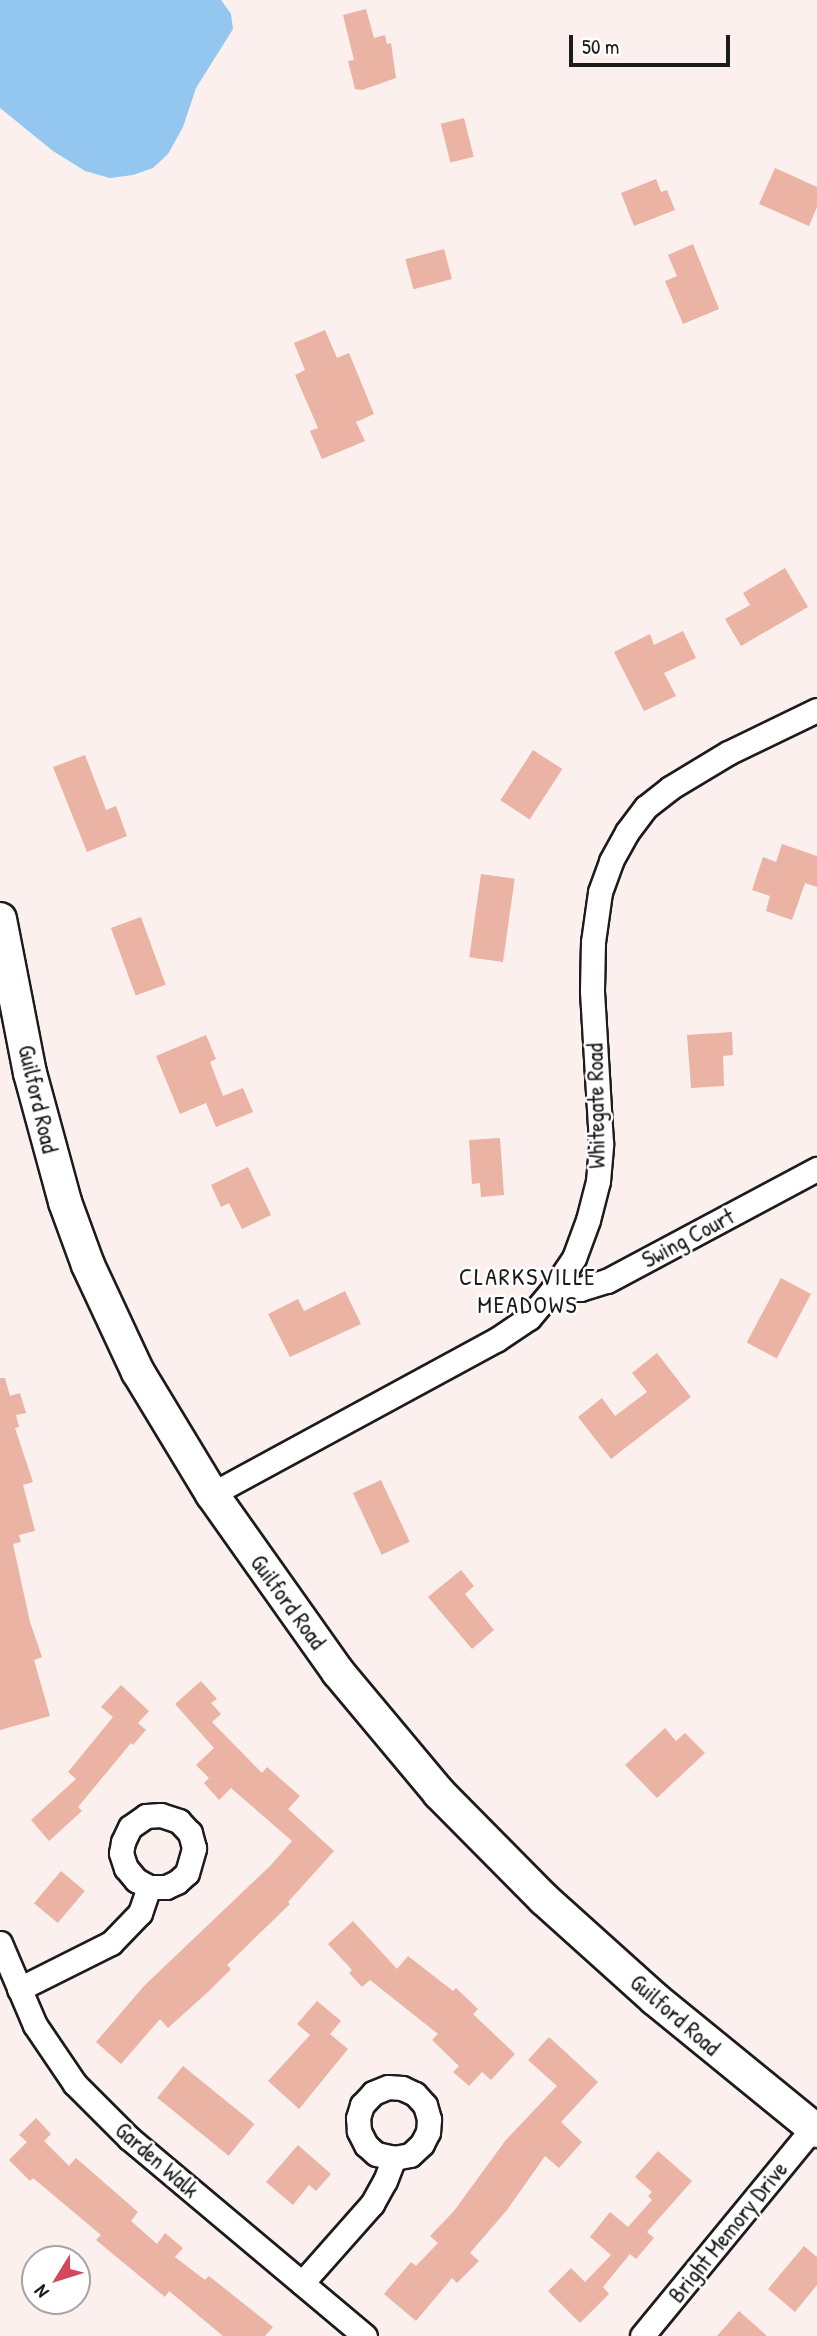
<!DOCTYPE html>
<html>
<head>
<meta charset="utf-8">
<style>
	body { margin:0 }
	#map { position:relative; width:817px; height:2336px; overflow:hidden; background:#fbf0ed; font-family:"Patrick Hand",sans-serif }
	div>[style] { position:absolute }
	.water>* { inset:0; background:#93c7f0 }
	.building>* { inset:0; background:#ebb3a3; transform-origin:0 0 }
	.roads { filter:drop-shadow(2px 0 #1c1c1c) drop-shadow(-2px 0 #1c1c1c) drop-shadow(0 2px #1c1c1c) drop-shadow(0 -2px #1c1c1c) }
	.street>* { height:23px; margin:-11.5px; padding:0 11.5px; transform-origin:11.5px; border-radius:11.5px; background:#fff }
	.secondary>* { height:32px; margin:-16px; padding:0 16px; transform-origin:16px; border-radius:16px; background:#fff }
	span { translate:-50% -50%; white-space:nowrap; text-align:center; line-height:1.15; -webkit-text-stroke:5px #fff; paint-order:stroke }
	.street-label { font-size:23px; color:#1c1c1c }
	.neighbourhood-label { font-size:24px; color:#1c1c1c; letter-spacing:2px }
	.north { position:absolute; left:21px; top:2245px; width:70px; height:70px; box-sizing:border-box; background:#fff; border:2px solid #a4a4a4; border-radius:50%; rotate:232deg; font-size:19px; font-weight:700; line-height:28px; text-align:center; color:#1c1c1c }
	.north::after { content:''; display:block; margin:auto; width:24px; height:32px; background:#d1495b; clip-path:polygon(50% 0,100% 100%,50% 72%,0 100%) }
	.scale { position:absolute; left:569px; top:35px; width:161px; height:32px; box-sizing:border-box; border:4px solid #1c1c1c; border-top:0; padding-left:9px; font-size:21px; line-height:24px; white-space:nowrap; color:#1c1c1c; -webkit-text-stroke:5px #fff; paint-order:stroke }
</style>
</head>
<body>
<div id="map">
	<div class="water">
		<i style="clip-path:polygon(0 0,221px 0,231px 14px,233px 29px,196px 88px,183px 127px,168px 154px,153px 168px,133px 175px,110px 178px,85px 171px,53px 151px,0 108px)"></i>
	</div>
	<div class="building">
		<i style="clip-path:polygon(366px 9px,374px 38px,385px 35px,387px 44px,391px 43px,396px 78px,362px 90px,355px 89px,348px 61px,354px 60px,343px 15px)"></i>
		<i style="left:464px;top:118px;width:40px;height:24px;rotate:76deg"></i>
		<i style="clip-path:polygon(775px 168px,817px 187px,817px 207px,809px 226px,759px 204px)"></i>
		<i style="clip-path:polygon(656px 179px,661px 192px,667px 190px,675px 210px,634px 226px,621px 193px)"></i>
		<i style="clip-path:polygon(693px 244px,719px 309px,683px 324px,665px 281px,677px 276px,668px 255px)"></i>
		<i style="left:444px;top:249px;width:31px;height:40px;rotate:75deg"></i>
		<i style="clip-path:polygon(325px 330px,337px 358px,349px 353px,374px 414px,356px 422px,365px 441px,322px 459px,310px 431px,318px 428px,295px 375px,305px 370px,294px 343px)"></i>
		<i style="clip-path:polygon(785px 568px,808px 607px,741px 646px,725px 619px,750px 605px,743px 593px)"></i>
		<i style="clip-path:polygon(683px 631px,696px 658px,664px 673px,676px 696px,644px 711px,614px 652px,650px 634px,654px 645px)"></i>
		<i style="left:533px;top:750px;width:35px;height:60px;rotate:33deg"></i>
		<i style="clip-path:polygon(85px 755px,106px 810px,116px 806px,127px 836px,87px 852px,53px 767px)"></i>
		<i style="clip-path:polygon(782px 844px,817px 856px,817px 887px,805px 883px,792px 920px,766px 911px,770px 896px,752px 890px,763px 857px,776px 862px)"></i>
		<i style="left:481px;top:874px;width:34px;height:84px;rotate:8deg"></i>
		<i style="left:141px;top:917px;width:72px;height:32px;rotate:70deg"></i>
		<i style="clip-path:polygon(732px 1032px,733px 1055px,723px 1056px,724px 1086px,691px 1088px,687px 1035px)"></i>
		<i style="clip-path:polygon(206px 1035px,216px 1059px,210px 1062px,223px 1096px,243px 1088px,253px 1112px,216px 1127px,206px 1103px,180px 1114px,156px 1056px)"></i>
		<i style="clip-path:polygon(500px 1138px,504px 1195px,481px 1197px,480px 1183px,472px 1184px,469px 1140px)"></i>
		<i style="clip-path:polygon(248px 1167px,271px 1215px,242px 1229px,229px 1203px,221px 1207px,211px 1185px)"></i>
		<i style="left:781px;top:1278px;width:34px;height:73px;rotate:28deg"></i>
		<i style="clip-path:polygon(345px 1291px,361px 1324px,290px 1357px,268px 1314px,298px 1299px,304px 1311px)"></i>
		<i style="clip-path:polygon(657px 1353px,691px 1397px,611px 1459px,578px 1417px,602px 1398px,615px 1416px,647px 1392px,632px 1373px)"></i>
		<i style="clip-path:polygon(0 1378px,5px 1378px,10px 1396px,20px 1393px,26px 1413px,16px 1415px,19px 1427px,15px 1428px,33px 1482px,23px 1485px,35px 1531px,19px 1535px,21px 1542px,13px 1544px,30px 1622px,42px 1657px,34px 1660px,50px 1716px,0 1730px)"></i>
		<i style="left:381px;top:1480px;width:68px;height:31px;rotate:65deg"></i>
		<i style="clip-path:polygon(461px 1570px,474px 1586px,465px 1594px,494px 1630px,472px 1649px,428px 1597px)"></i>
		<i style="clip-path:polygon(201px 1681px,217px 1699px,211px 1703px,221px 1714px,212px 1722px,262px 1773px,267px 1767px,300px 1796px,288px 1809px,334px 1851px,288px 1902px,290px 1904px,227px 1965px,231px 1969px,209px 1991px,168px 2028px,160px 2019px,121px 2064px,96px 2042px,144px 1986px,271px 1865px,292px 1841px,231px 1788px,219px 1800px,204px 1783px,209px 1778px,196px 1765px,214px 1748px,175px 1704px)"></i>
		<i style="clip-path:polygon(121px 1685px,149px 1711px,138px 1723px,146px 1730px,133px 1745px,131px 1743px,78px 1807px,82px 1811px,49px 1841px,31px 1820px,76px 1779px,68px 1772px,113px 1717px,101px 1707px)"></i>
		<i style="clip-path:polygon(665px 1728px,676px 1741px,685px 1733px,705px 1753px,657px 1798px,625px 1765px)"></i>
		<i style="left:61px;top:1871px;width:31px;height:42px;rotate:40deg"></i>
		<i style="clip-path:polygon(353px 1921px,397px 1969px,408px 1956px,453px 1991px,456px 1988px,478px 2009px,473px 2014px,515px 2054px,491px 2080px,482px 2072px,469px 2086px,453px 2072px,459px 2066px,432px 2040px,438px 2034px,370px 1980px,362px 1987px,349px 1973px,352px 1970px,328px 1944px)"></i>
		<i style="clip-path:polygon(317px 2001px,341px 2021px,330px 2034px,348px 2049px,299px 2109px,268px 2081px,310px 2035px,297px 2024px)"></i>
		<i style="clip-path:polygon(549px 2037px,598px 2082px,561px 2122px,582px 2142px,559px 2168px,545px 2156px,507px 2210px,470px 2253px,479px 2261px,457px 2283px,452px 2278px,416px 2321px,384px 2294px,411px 2262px,416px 2266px,438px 2243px,430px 2236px,454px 2211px,505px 2141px,557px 2086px,528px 2060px)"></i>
		<i style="left:183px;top:2066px;width:92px;height:41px;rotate:39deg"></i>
		<i style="clip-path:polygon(36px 2118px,51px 2134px,44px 2141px,69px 2166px,76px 2158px,138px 2212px,131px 2221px,157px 2244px,165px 2233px,183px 2248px,175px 2257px,205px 2280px,209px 2276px,273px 2327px,265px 2336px,223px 2336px,169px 2291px,165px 2297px,96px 2240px,101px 2235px,33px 2178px,30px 2181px,9px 2160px,27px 2142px,19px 2135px)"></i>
		<i style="clip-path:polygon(298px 2145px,331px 2174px,316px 2191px,309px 2185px,293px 2205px,266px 2182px)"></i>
		<i style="clip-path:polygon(658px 2151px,692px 2181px,647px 2232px,654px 2238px,636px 2259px,630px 2254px,603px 2287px,609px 2294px,580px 2323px,548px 2291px,571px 2268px,585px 2282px,611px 2255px,590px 2237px,610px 2212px,628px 2227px,652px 2200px,648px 2196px,652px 2192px,635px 2177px)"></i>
		<i style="clip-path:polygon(804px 2246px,817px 2257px,817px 2285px,795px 2312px,768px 2289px)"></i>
		<i style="clip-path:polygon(739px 2311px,767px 2336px,717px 2336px)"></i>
	</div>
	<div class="roads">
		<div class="street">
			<i style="left:553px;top:1289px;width:27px"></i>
			<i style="left:580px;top:1289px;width:28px;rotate:-17deg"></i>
			<i style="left:607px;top:1281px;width:238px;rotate:-28.1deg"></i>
			<i style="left:212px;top:1494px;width:323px;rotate:-28.5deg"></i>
			<i style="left:496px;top:1340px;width:40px;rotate:-34deg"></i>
			<i style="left:529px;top:1318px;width:38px;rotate:-50deg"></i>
			<i style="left:553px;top:1289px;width:37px;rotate:-56deg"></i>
			<i style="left:574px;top:1258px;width:40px;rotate:-69.8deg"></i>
			<i style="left:588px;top:1220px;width:40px;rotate:-75.6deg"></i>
			<i style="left:598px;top:1181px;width:38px;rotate:-85deg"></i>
			<i style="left:601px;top:1143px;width:153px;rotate:-93.4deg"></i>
			<i style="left:592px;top:990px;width:48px;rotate:-88.8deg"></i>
			<i style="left:593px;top:942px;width:50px;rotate:-82deg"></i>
			<i style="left:600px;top:892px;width:33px;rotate:-70deg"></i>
			<i style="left:611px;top:861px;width:33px;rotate:-61deg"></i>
			<i style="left:627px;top:832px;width:31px;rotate:-53deg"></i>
			<i style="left:646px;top:807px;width:31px;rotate:-38deg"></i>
			<i style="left:670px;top:788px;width:68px;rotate:-31.1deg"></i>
			<i style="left:728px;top:753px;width:99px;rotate:-25.8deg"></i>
			<i style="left:0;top:1943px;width:89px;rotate:66.9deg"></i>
			<i style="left:35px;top:2025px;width:71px;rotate:55.9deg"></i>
			<i style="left:75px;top:2084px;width:76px;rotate:45deg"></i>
			<i style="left:129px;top:2138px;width:308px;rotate:40deg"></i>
			<i style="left:19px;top:1989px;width:103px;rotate:-26.6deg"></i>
			<i style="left:111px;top:1943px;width:42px;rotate:-46deg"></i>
			<i style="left:140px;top:1913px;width:28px;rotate:-71deg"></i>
			<i style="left:149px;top:1887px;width:17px"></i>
			<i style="left:166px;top:1887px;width:12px;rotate:-24deg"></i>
			<i style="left:177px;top:1882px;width:13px;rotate:-42deg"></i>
			<i style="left:187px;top:1873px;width:26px;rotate:-74deg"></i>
			<i style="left:194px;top:1848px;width:16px;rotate:-105deg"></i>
			<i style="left:190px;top:1833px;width:16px;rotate:-133deg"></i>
			<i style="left:179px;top:1821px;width:19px;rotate:-162deg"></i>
			<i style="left:161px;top:1815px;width:15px;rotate:176deg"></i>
			<i style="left:146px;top:1816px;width:19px;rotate:145deg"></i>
			<i style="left:130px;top:1827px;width:17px;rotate:115deg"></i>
			<i style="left:123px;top:1842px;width:11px;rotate:100deg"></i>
			<i style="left:121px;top:1853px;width:16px;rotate:72deg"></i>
			<i style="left:126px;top:1868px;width:16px;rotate:50deg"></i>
			<i style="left:136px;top:1880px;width:15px;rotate:28deg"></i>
			<i style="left:302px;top:2283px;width:106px;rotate:-48.5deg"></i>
			<i style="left:372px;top:2204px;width:26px;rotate:-61deg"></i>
			<i style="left:385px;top:2181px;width:25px;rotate:-69deg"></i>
			<i style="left:394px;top:2158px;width:18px;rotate:-167deg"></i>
			<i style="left:376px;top:2154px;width:13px;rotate:-138deg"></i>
			<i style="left:366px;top:2145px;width:16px;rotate:-117deg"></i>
			<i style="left:359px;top:2131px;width:13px;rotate:-94deg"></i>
			<i style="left:358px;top:2118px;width:14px;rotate:-73deg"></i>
			<i style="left:362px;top:2105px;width:16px;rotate:-47deg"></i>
			<i style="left:373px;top:2093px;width:16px;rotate:-22deg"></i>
			<i style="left:388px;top:2087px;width:14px;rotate:4deg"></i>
			<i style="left:402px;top:2088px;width:14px;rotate:25deg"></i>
			<i style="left:415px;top:2094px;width:15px;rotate:48deg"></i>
			<i style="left:425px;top:2105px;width:15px;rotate:74deg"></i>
			<i style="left:429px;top:2119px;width:13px;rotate:94deg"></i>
			<i style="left:428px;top:2132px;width:13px;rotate:117deg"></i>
			<i style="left:422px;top:2144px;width:16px;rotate:137deg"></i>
			<i style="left:410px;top:2155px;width:16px;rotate:169deg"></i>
			<i style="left:642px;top:2336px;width:269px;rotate:-50.6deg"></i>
		</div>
		<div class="secondary">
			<i style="left:0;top:919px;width:157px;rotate:79deg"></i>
			<i style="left:30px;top:1073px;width:134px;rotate:74.8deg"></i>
			<i style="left:65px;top:1202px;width:67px;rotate:69.9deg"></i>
			<i style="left:88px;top:1265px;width:118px;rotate:65deg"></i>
			<i style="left:138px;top:1372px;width:143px;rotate:58.8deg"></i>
			<i style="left:212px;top:1494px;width:218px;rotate:54.7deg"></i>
			<i style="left:338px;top:1672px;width:158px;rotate:50.1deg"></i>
			<i style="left:439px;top:1793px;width:149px;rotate:45.3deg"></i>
			<i style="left:544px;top:1899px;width:149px;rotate:42deg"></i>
			<i style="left:655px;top:1999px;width:209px;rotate:39.2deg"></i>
		</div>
	</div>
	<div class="street-label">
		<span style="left:38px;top:1099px;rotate:77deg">Guilford Road</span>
		<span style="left:596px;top:1106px;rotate:-91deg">Whitegate Road</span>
		<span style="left:688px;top:1238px;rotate:-28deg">Swing Court</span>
		<span style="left:288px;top:1602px;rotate:54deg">Guilford Road</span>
		<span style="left:675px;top:2015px;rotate:41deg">Guilford Road</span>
		<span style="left:157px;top:2160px;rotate:41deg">Garden Walk</span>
		<span style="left:728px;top:2232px;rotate:-51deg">Bright Memory Drive</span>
	</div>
	<div class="neighbourhood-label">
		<span style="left:528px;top:1291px">CLARKSVILLE<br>MEADOWS</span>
	</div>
	<div class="north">N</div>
	<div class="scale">50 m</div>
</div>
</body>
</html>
